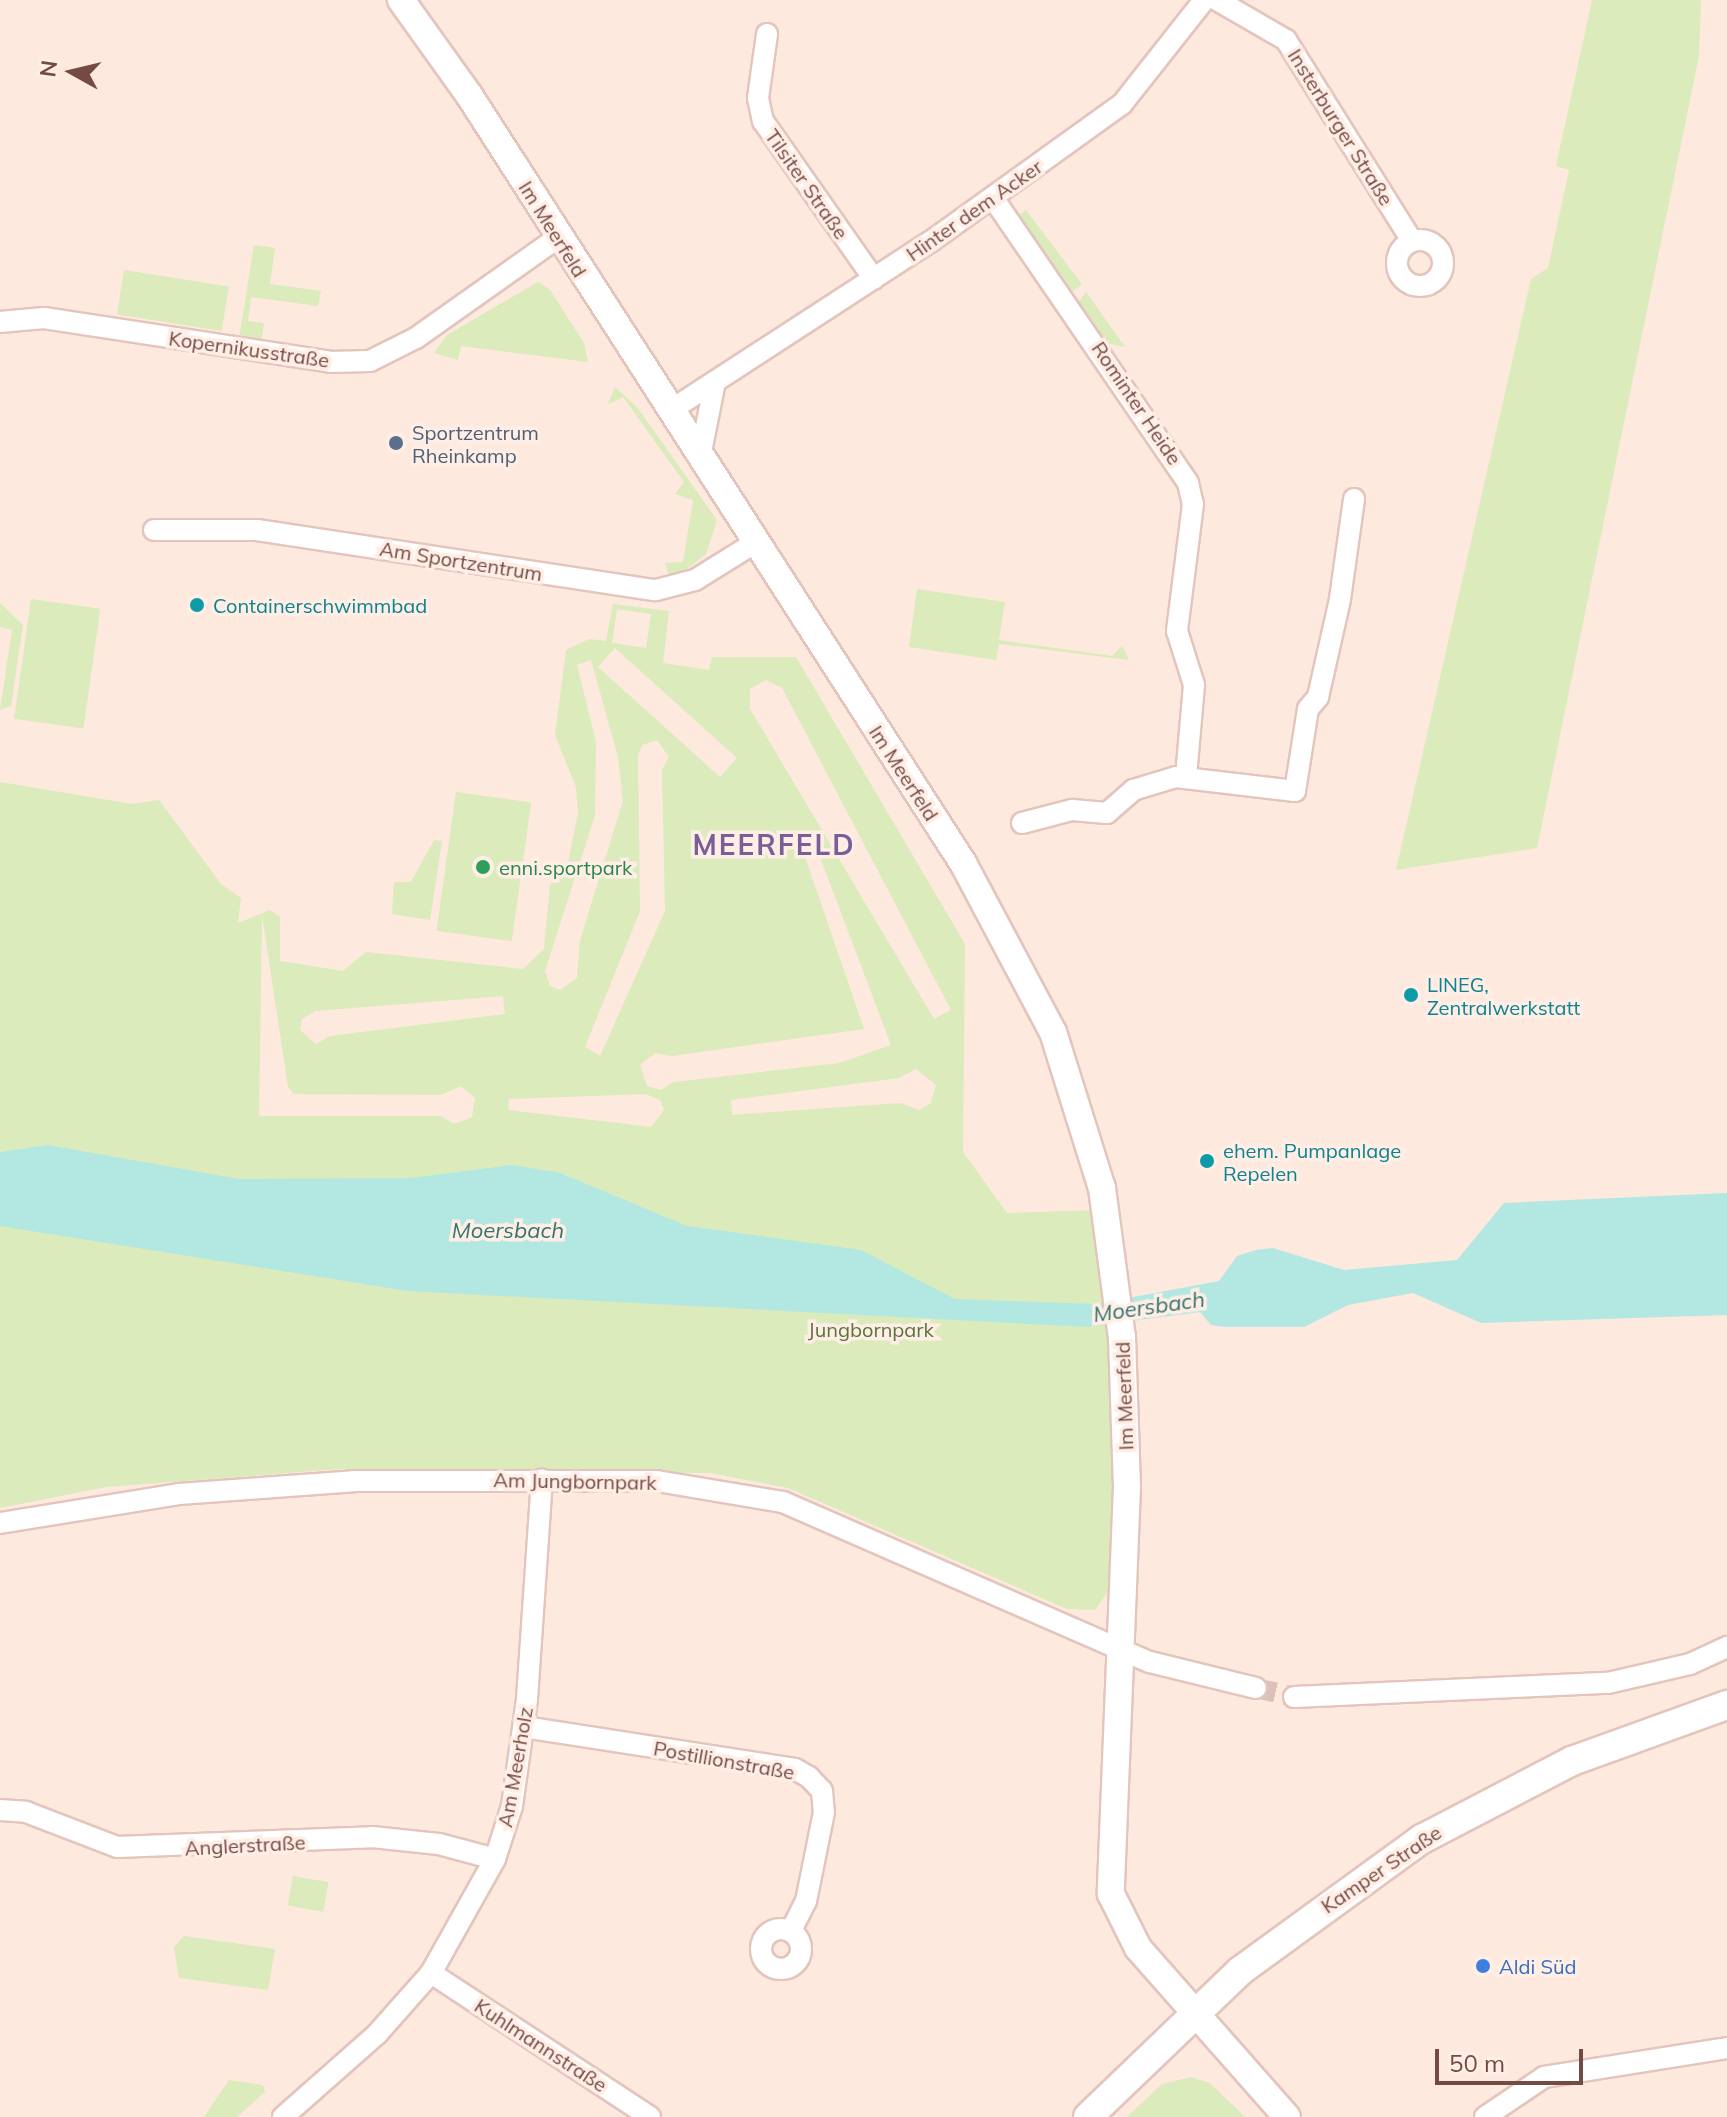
<!DOCTYPE html>
<html>
<head>
<meta charset="utf-8">
<style>
	body { margin:0 }
	#map { position:relative; width:1727px; height:2117px; overflow:hidden; background:#fde9dd; font-family:Mulish,sans-serif }
	div>[style] { position:absolute }
	.green>* { inset:0; background:#dbebbc; transform-origin:0 0 }
	.water>* { inset:0; background:#b2e7e2 }
	.minor-tunnel>* { height:20px; margin-top:-10px; transform-origin:0; background:repeating-linear-gradient(90deg,#dbc1b7 0 20px,transparent 0 30px) }
	.roads { filter:drop-shadow(2px 0 #e3c5bd) drop-shadow(-2px 0 #e3c5bd) drop-shadow(0 2px #e3c5bd) drop-shadow(0 -2px #e3c5bd) }
	.minor>* { height:20px; margin:-10px; padding:0 10px; transform-origin:10px; border-radius:10px; background:#fff }
	.minor>.ring { margin:-10px; padding:0; box-sizing:content-box; background:none; border:20px solid #fff; border-radius:50% }
	.tertiary>* { height:26px; margin:-13px; padding:0 13px; transform-origin:13px; border-radius:13px; background:#fff }
	.secondary>* { height:28px; margin:-14px; padding:0 14px; transform-origin:14px; border-radius:14px; background:#fff }
	.dots>* { width:22px; height:22px; translate:-50% -50%; box-sizing:border-box; border:4px solid #ffeee5; border-radius:50% }
	span { translate:-50% -50%; white-space:nowrap; text-align:center; line-height:1.15; -webkit-text-stroke:7px #ffeee5; paint-order:stroke }
	.street-label { font-size:20px; color:#744a45 }
	.service-label { font-size:20px; color:#4e5e75 }
	.left { translate:0 -50%; text-align:left }
	.culture-label { font-size:20px; color:#0d838f }
	.leisure-label { font-size:20px; color:#27864d }
	.park-label { font-size:20px; color:#5a743a }
	.shop-label { font-size:20px; color:#366cbe }
	.water-label { font-size:22px; color:#36746f; font-style:italic }
	.district-label { font-size:28px; color:#776098; font-weight:700; letter-spacing:2px }
	.north { position:absolute; left:32px; top:32px; width:80px; height:80px; -webkit-text-stroke:6px #ffeee5; paint-order:stroke; rotate:278deg; font-size:22px; font-weight:700; line-height:32px; text-align:center; color:#744a45 }
	.north::after { content:''; display:block; margin:auto; width:28px; height:36px; background:#744a45; clip-path:polygon(50% 0,100% 100%,50% 72%,0 100%) }
	.scale { position:absolute; left:1435px; top:2049px; width:148px; height:36px; box-sizing:border-box; border:4px solid #744a45; border-top:0; padding-left:10px; font-size:24px; line-height:28px; white-space:nowrap; color:#744a45; -webkit-text-stroke:6px #ffeee5; paint-order:stroke }
</style>
</head>
<body>
<div id="map">
	<div class="green">
		<i style="clip-path:polygon(1592px 0,1701px 0,1699px 56px,1537px 848px,1396px 870px,1531px 279px,1548px 268px,1569px 170px,1556px 166px)"></i>
		<i style="left:1026px;top:210px;width:93px;height:13px;rotate:53deg"></i>
		<i style="clip-path:polygon(254px 245px,275px 248px,270px 284px,321px 291px,318px 306px,251px 297px,248px 321px,264px 323px,260px 349px,238px 345px)"></i>
		<i style="left:124px;top:270px;width:106px;height:45px;rotate:9deg"></i>
		<i style="clip-path:polygon(538px 282px,550px 290px,584px 343px,588px 362px,461px 346px,458px 360px,434px 353px,447px 335px)"></i>
		<i style="clip-path:polygon(1086px 292px,1125px 347px,1105px 343px,1077px 304px)"></i>
		<i style="clip-path:polygon(615px 387px,637px 407px,717px 520px,706px 554px,682px 573px,669px 576px,665px 563px,683px 562px,693px 500px,675px 494px,684px 482px,623px 397px,608px 404px)"></i>
		<i style="clip-path:polygon(917px 589px,1005px 602px,999px 640px,1112px 656px,1122px 646px,1129px 660px,999px 644px,996px 660px,909px 647px)"></i>
		<i style="left:31px;top:599px;width:70px;height:121px;rotate:8deg"></i>
		<i style="clip-path:polygon(0 603px,23px 625px,11px 706px,0 710px,12px 630px,0 627px)"></i>
		<i style="clip-path:polygon(evenodd,613px 604px,669px 611px,663px 663px,709px 670px,712px 657px,796px 657px,965px 944px,963px 1152px,1007px 1213px,1099px 1210px,1116px 1410px,1114px 1583px,1095px 1610px,1067px 1609px,788px 1488px,711px 1473px,340px 1469px,106px 1487px,0 1508px,0 782px,132px 804px,159px 800px,221px 884px,241px 898px,238px 923px,270px 910px,280px 917px,280px 961px,343px 971px,366px 952px,523px 969px,544px 949px,550px 885px,568px 863px,578px 813px,576px 787px,555px 735px,566px 650px,589px 639px,606px 641px,613px 604px,617px 609px,651px 614px,646px 648px,612px 643px,617px 609px,613px 604px,615px 648px,737px 758px,720px 777px,598px 667px,615px 648px,613px 604px,591px 660px,618px 757px,623px 801px,580px 940px,577px 978px,560px 990px,550px 986px,545px 971px,595px 815px,596px 742px,577px 665px,591px 660px,613px 604px,766px 680px,782px 688px,951px 1010px,934px 1019px,750px 709px,750px 689px,766px 680px,613px 604px,657px 740px,669px 757px,662px 770px,665px 911px,600px 1056px,585px 1047px,640px 911px,638px 755px,642px 745px,657px 740px,613px 604px,817px 849px,891px 1045px,839px 1063px,674px 1082px,661px 1090px,647px 1086px,640px 1065px,655px 1053px,672px 1056px,864px 1029px,804px 854px,817px 849px,613px 604px,262px 915px,288px 1087px,294px 1094px,441px 1095px,461px 1086px,475px 1098px,472px 1117px,454px 1124px,441px 1116px,259px 1116px,262px 915px,613px 604px,503px 996px,505px 1014px,330px 1036px,316px 1044px,300px 1030px,302px 1019px,315px 1011px,503px 996px,613px 604px,916px 1069px,936px 1085px,931px 1103px,919px 1110px,901px 1103px,732px 1115px,731px 1100px,899px 1078px,916px 1069px,613px 604px,646px 1094px,660px 1100px,664px 1110px,651px 1127px,508px 1110px,509px 1099px,646px 1094px)"></i>
		<i style="left:456px;top:792px;width:76px;height:140px;rotate:8deg"></i>
		<i style="clip-path:polygon(434px 840px,442px 841px,430px 920px,392px 914px,394px 882px,411px 882px)"></i>
		<i style="left:293px;top:1876px;width:36px;height:30px;rotate:10deg"></i>
		<i style="clip-path:polygon(184px 1936px,275px 1949px,268px 1990px,179px 1978px,174px 1947px)"></i>
		<i style="clip-path:polygon(1191px 2077px,1210px 2083px,1245px 2117px,1127px 2117px,1162px 2084px)"></i>
		<i style="clip-path:polygon(229px 2080px,263px 2085px,265px 2092px,237px 2117px,204px 2117px)"></i>
	</div>
	<div class="water">
		<i style="clip-path:polygon(48px 1145px,239px 1179px,412px 1178px,512px 1165px,560px 1173px,687px 1226px,861px 1250px,955px 1299px,1096px 1304px,1219px 1281px,1237px 1256px,1256px 1250px,1273px 1248px,1344px 1270px,1457px 1260px,1504px 1203px,1727px 1193px,1727px 1315px,1481px 1323px,1413px 1293px,1348px 1305px,1304px 1327px,1226px 1327px,1211px 1325px,1200px 1312px,1087px 1327px,408px 1291px,0 1226px,0 1152px)"></i>
	</div>
	<div class="minor-tunnel">
		<i style="left:1256px;top:1688px;width:39px;rotate:13deg"></i>
	</div>
	<div class="roads">
		<div class="minor">
			<i style="left:1217px;top:0;width:80px;rotate:30.1deg"></i>
			<i style="left:1286px;top:40px;width:237px;rotate:57.9deg"></i>
			<i style="left:767px;top:34px;width:65px;rotate:98deg"></i>
			<i style="left:758px;top:98px;width:24px;rotate:78deg"></i>
			<i style="left:763px;top:121px;width:193px;rotate:54.9deg"></i>
			<i style="left:993px;top:198px;width:345px;rotate:55.6deg"></i>
			<i style="left:1188px;top:483px;width:22px;rotate:77deg"></i>
			<i style="left:1193px;top:504px;width:128px;rotate:97.2deg"></i>
			<i style="left:1177px;top:631px;width:57px;rotate:72.5deg"></i>
			<i style="left:1194px;top:685px;width:92px;rotate:95deg"></i>
			<i class="ring" style="left:1397px;top:240px;width:26px;height:26px"></i>
			<i style="left:0;top:322px;width:44px;rotate:-5.2deg"></i>
			<i style="left:44px;top:318px;width:289px;rotate:8.7deg"></i>
			<i style="left:330px;top:362px;width:40px;rotate:-1.4deg"></i>
			<i style="left:370px;top:361px;width:51px;rotate:-26.6deg"></i>
			<i style="left:416px;top:338px;width:173px;rotate:-35.3deg"></i>
			<i style="left:671px;top:410px;width:309px;rotate:-33deg"></i>
			<i style="left:930px;top:242px;width:236px;rotate:-35.7deg"></i>
			<i style="left:1122px;top:104px;width:132px;rotate:-51.7deg"></i>
			<i style="left:700px;top:457px;width:71px;rotate:-78.7deg"></i>
			<i style="left:154px;top:530px;width:103px"></i>
			<i style="left:257px;top:530px;width:403px;rotate:8.6deg"></i>
			<i style="left:656px;top:590px;width:40px;rotate:-14.4deg"></i>
			<i style="left:695px;top:580px;width:72px;rotate:-31.9deg"></i>
			<i style="left:1022px;top:823px;width:52px;rotate:-14.6deg"></i>
			<i style="left:1072px;top:810px;width:35px;rotate:5deg"></i>
			<i style="left:1107px;top:813px;width:35px;rotate:-41deg"></i>
			<i style="left:1133px;top:790px;width:45px;rotate:-16.8deg"></i>
			<i style="left:1176px;top:777px;width:120px;rotate:6.7deg"></i>
			<i style="left:1295px;top:791px;width:83px;rotate:-81deg"></i>
			<i style="left:1308px;top:709px;width:16px;rotate:-50deg"></i>
			<i style="left:1318px;top:697px;width:100px;rotate:-77.3deg"></i>
			<i style="left:1340px;top:599px;width:101px;rotate:-82deg"></i>
			<i style="left:0;top:1523px;width:181px;rotate:-9.2deg"></i>
			<i style="left:179px;top:1494px;width:175px;rotate:-4.2deg"></i>
			<i style="left:354px;top:1481px;width:303px"></i>
			<i style="left:657px;top:1481px;width:128px;rotate:9.5deg"></i>
			<i style="left:783px;top:1502px;width:400px;rotate:23.6deg"></i>
			<i style="left:1150px;top:1662px;width:109px;rotate:13.8deg"></i>
			<i style="left:1294px;top:1697px;width:314px;rotate:-2.6deg"></i>
			<i style="left:1608px;top:1683px;width:84px;rotate:-13deg"></i>
			<i style="left:1690px;top:1664px;width:41px;rotate:-24.7deg"></i>
			<i style="left:524px;top:1727px;width:274px;rotate:8.8deg"></i>
			<i style="left:795px;top:1769px;width:16px;rotate:30deg"></i>
			<i style="left:809px;top:1777px;width:19px;rotate:47deg"></i>
			<i style="left:822px;top:1791px;width:21px;rotate:85deg"></i>
			<i style="left:824px;top:1812px;width:91px;rotate:101.4deg"></i>
			<i style="left:806px;top:1901px;width:34px;rotate:117deg"></i>
			<i style="left:0;top:1810px;width:26px;rotate:4deg"></i>
			<i style="left:26px;top:1812px;width:97px;rotate:21deg"></i>
			<i style="left:117px;top:1847px;width:255px;rotate:-2.2deg"></i>
			<i style="left:372px;top:1837px;width:67px;rotate:6deg"></i>
			<i style="left:439px;top:1844px;width:58px;rotate:15deg"></i>
			<i class="ring" style="left:761px;top:1929px;width:20px;height:20px"></i>
			<i style="left:431px;top:1973px;width:262px;rotate:33.3deg"></i>
			<i style="left:283px;top:2117px;width:125px;rotate:-41.4deg"></i>
			<i style="left:377px;top:2034px;width:81px;rotate:-48.5deg"></i>
			<i style="left:431px;top:1973px;width:131px;rotate:-60.7deg"></i>
			<i style="left:495px;top:1859px;width:56px;rotate:-72.2deg"></i>
			<i style="left:512px;top:1806px;width:108px;rotate:-82deg"></i>
			<i style="left:527px;top:1699px;width:220px;rotate:-86.1deg"></i>
			<i style="left:1485px;top:2117px;width:71px;rotate:-34.1deg"></i>
			<i style="left:1544px;top:2077px;width:185px;rotate:-9deg"></i>
		</div>
		<div class="tertiary">
			<i style="left:401px;top:0;width:117px;rotate:54.4deg"></i>
			<i style="left:469px;top:95px;width:913px;rotate:57.25deg"></i>
			<i style="left:963px;top:863px;width:191px;rotate:62deg"></i>
			<i style="left:1053px;top:1032px;width:164px;rotate:72.6deg"></i>
			<i style="left:1102px;top:1188px;width:150px;rotate:82.4deg"></i>
			<i style="left:1122px;top:1337px;width:150px;rotate:88.1deg"></i>
			<i style="left:1127px;top:1487px;width:407px;rotate:92.3deg"></i>
			<i style="left:1111px;top:1894px;width:60px;rotate:63.4deg"></i>
			<i style="left:1138px;top:1948px;width:225px;rotate:48.6deg"></i>
		</div>
		<div class="secondary">
			<i style="left:1088px;top:2117px;width:211px;rotate:-43.8deg"></i>
			<i style="left:1240px;top:1971px;width:225px;rotate:-36deg"></i>
			<i style="left:1422px;top:1839px;width:169px;rotate:-27.5deg"></i>
			<i style="left:1572px;top:1761px;width:165px;rotate:-19.9deg"></i>
		</div>
	</div>
	<div class="dots">
		<i style="left:396px;top:443px;background:#5c6f8a"></i>
		<i style="left:197px;top:605px;background:#0f9aa8"></i>
		<i style="left:483px;top:867px;background:#2e9e5b"></i>
		<i style="left:1411px;top:995px;background:#0f9aa8"></i>
		<i style="left:1207px;top:1161px;background:#0f9aa8"></i>
		<i style="left:1483px;top:1966px;background:#3f7fe0"></i>
	</div>
	<div class="street-label">
		<span style="left:1341px;top:127px;rotate:58deg">Insterburger Straße</span>
		<span style="left:807px;top:184px;rotate:55deg">Tilsiter Straße</span>
		<span style="left:974px;top:210px;rotate:-35deg">Hinter dem Acker</span>
		<span style="left:553px;top:229px;rotate:58deg">Im Meerfeld</span>
		<span style="left:249px;top:349px;rotate:8deg">Kopernikusstraße</span>
		<span style="left:1137px;top:403px;rotate:56deg">Rominter Heide</span>
		<span style="left:461px;top:561px;rotate:9deg">Am Sportzentrum</span>
		<span style="left:904px;top:773px;rotate:57deg">Im Meerfeld</span>
		<span style="left:1124px;top:1396px;rotate:-92deg">Im Meerfeld</span>
		<span style="left:575px;top:1481px;rotate:1deg">Am Jungbornpark</span>
		<span style="left:724px;top:1760px;rotate:10deg">Postillionstraße</span>
		<span style="left:515px;top:1767px;rotate:-80deg">Am Meerholz</span>
		<span style="left:245px;top:1845px;rotate:-3deg">Anglerstraße</span>
		<span style="left:1381px;top:1869px;rotate:-34deg">Kamper Straße</span>
		<span style="left:541px;top:2045px;rotate:33deg">Kuhlmannstraße</span>
	</div>
	<div class="service-label">
		<span class="left" style="left:412px;top:444px">Sportzentrum<br>Rheinkamp</span>
	</div>
	<div class="culture-label">
		<span class="left" style="left:213px;top:605px">Containerschwimmbad</span>
		<span class="left" style="left:1427px;top:996px">LINEG,<br>Zentralwerkstatt</span>
		<span class="left" style="left:1223px;top:1162px">ehem. Pumpanlage<br>Repelen</span>
	</div>
	<div class="leisure-label">
		<span class="left" style="left:499px;top:867px">enni.sportpark</span>
	</div>
	<div class="park-label">
		<span style="left:871px;top:1329px">Jungbornpark</span>
	</div>
	<div class="shop-label">
		<span class="left" style="left:1499px;top:1966px">Aldi Süd</span>
	</div>
	<div class="water-label">
		<span style="left:508px;top:1231px">Moersbach</span>
		<span style="left:1149px;top:1307px;rotate:-8deg">Moersbach</span>
	</div>
	<div class="district-label">
		<span style="left:774px;top:845px">MEERFELD</span>
	</div>
	<div class="north">N</div>
	<div class="scale">50 m</div>
</div>
</body>
</html>
